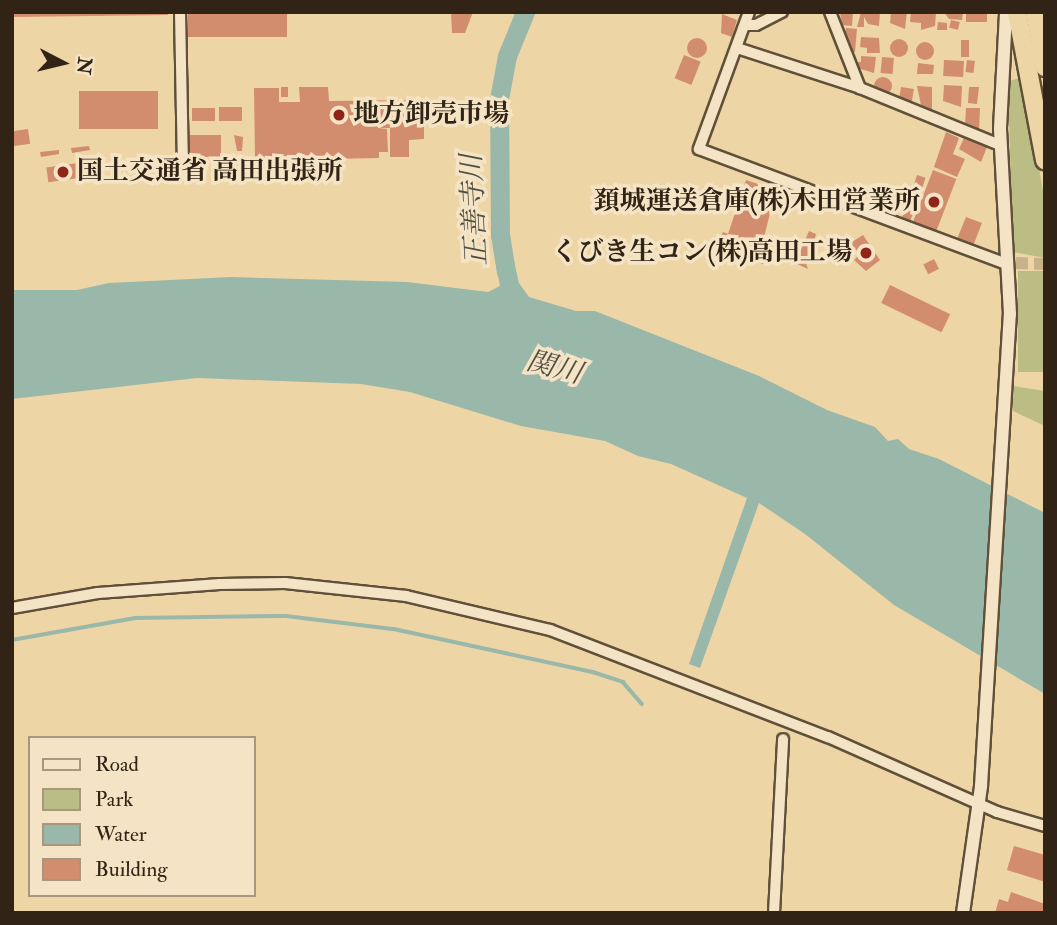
<!DOCTYPE html>
<html>
<head>
<meta charset="utf-8">
<style>
	body { margin:0 }
	#map { position:relative; width:1057px; height:925px; overflow:hidden; background:#eed5a6; font-family:"IM FELL Double Pica","Noto Serif JP",serif }
	div>[style] { position:absolute }
	.green>* { inset:0; background:#bbbd85; transform-origin:0 0 }
	.water>* { inset:0; background:#99b8aa }
	.stream>* { height:3.5px; margin:-1.75px; padding:0 1.75px; transform-origin:1.75px; border-radius:1.75px; background:#99b8aa }
	.river>* { height:19px; margin:-9.5px; padding:0 9.5px; transform-origin:9.5px; border-radius:9.5px; background:#99b8aa }
	.building>* { inset:0; background:#d28d6f; transform-origin:0 0 }
	.round { border-radius:50% }
	.tertiary-tunnel>* { height:12px; margin-top:-6px; transform-origin:0; background:repeating-linear-gradient(90deg,#c8b289 0 12px,transparent 0 18px) }
	.roads { filter:drop-shadow(2px 0 #60503a) drop-shadow(-2px 0 #60503a) drop-shadow(0 2px #60503a) drop-shadow(0 -2px #60503a) }
	.minor>* { height:10px; margin:-5px; padding:0 5px; transform-origin:5px; border-radius:5px; background:#f4e4c5 }
	.tertiary>* { height:12px; margin:-6px; padding:0 6px; transform-origin:6px; border-radius:6px; background:#f4e4c5 }
	.motorway>* { height:18px; margin:-9px; padding:0 9px; transform-origin:9px; border-radius:9px; background:#eed5a6 }
	.dots>* { width:19px; height:19px; translate:-50% -50%; box-sizing:border-box; border:4px solid #f4e4c5; border-radius:50% }
	span { translate:-50% -50%; white-space:nowrap; text-align:center; line-height:1.15; -webkit-text-stroke:7px #f4e4c5; paint-order:stroke }
	.poi-label { font-size:26px; color:#312416; font-weight:700 }
	.left { translate:0 -50%; text-align:left }
	.right { translate:-100% -50%; text-align:right }
	.water-label { font-size:28px; color:#505042; font-style:italic }
	.frame { position:absolute; inset:0; border:14px solid #312416; pointer-events:none }
	.legend { position:absolute; left:28px; top:736px; width:228px; height:161px; box-sizing:border-box; background:#f4e4c5; border:2px solid #a6977f; margin:0; padding:9px 12px; list-style:none; font-size:21px; color:#312416 }
	.legend li { display:flex; align-items:center; gap:14px; height:35px }
	.legend b { width:35px; border:2px solid #a6977f }
	.north { position:absolute; left:28px; top:28px; width:70px; height:70px; -webkit-text-stroke:5px #f4e4c5; paint-order:stroke; rotate:97deg; font-size:19px; font-weight:700; line-height:28px; text-align:center; color:#312416 }
	.north::after { content:''; display:block; margin:auto; width:24px; height:32px; background:#312416; clip-path:polygon(50% 0,100% 100%,50% 72%,0 100%) }
</style>
</head>
<body>
<div id="map">
	<div class="green">
		<i style="clip-path:polygon(1023px 78px,1045px 202px,1045px 258px,1013px 252px,1008px 87px,1012px 80px)"></i>
		<i style="left:1018px;top:271px;width:27px;height:101px"></i>
		<i style="clip-path:polygon(1013px 386px,1045px 391px,1045px 426px,1013px 411px)"></i>
	</div>
	<div class="water">
		<i style="clip-path:polygon(510px 244px,519px 283px,529px 297px,576px 311px,595px 311px,759px 376px,827px 410px,875px 427px,888px 441px,898px 439px,909px 449px,939px 459px,1045px 513px,1045px 694px,894px 605px,805px 534px,759px 503px,700px 668px,689px 664px,747px 498px,671px 464px,638px 456px,605px 441px,521px 426px,410px 392px,361px 384px,197px 378px,12px 399px,12px 290px,77px 290px,109px 283px,231px 277px,407px 282px,488px 292px,500px 286px,493px 247px)"></i>
	</div>
	<div class="stream">
		<i style="left:12px;top:640px;width:125px;rotate:-10.1deg"></i>
		<i style="left:135px;top:618px;width:151px;rotate:-0.8deg"></i>
		<i style="left:286px;top:616px;width:109px;rotate:6.9deg"></i>
		<i style="left:394px;top:629px;width:204px;rotate:12.2deg"></i>
		<i style="left:593px;top:672px;width:32px;rotate:18deg"></i>
		<i style="left:623px;top:682px;width:29px;rotate:49deg"></i>
	</div>
	<div class="river">
		<i style="left:506px;top:272px;width:36px;rotate:-99deg"></i>
		<i style="left:500px;top:236px;width:137px;rotate:-90.4deg"></i>
		<i style="left:499px;top:99px;width:44px;rotate:-79.5deg"></i>
		<i style="left:507px;top:56px;width:48px;rotate:-67.8deg"></i>
	</div>
	<div class="building">
		<i style="clip-path:polygon(12px 12px,168px 12px,168px 15px,12px 17px)"></i>
		<i style="left:188px;top:12px;width:99px;height:25px"></i>
		<i style="clip-path:polygon(451px 12px,473px 12px,465px 33px,452px 33px)"></i>
		<i style="clip-path:polygon(840px 12px,853px 12px,852px 26px,842px 25px)"></i>
		<i style="clip-path:polygon(861px 12px,880px 12px,879px 26px,868px 24px,864px 17px,864px 27px,857px 27px)"></i>
		<i style="clip-path:polygon(891px 12px,907px 12px,905px 29px,890px 23px)"></i>
		<i style="clip-path:polygon(911px 12px,936px 13px,935px 26px,921px 30px,921px 23px,910px 22px)"></i>
		<i style="clip-path:polygon(944px 12px,963px 12px,962px 20px,949px 19px)"></i>
		<i style="left:966px;top:12px;width:21px;height:10px"></i>
		<i style="clip-path:polygon(722px 14px,737px 20px,732px 37px,721px 33px)"></i>
		<i style="left:951px;top:20px;width:9px;height:8px;rotate:13deg"></i>
		<i style="clip-path:polygon(938px 22px,947px 23px,947px 30px,937px 30px)"></i>
		<i style="clip-path:polygon(846px 28px,857px 29px,855px 52px,846px 51px,843px 46px)"></i>
		<i style="clip-path:polygon(861px 37px,879px 38px,880px 53px,867px 53px,867px 48px,860px 47px)"></i>
		<i class="round" style="left:687px;top:38px;width:20px;height:20px"></i>
		<i class="round" style="left:890px;top:39px;width:18px;height:18px"></i>
		<i style="left:961px;top:40px;width:8px;height:17px"></i>
		<i class="round" style="left:916px;top:42px;width:18px;height:18px"></i>
		<i style="left:684px;top:55px;width:18px;height:25px;rotate:22deg"></i>
		<i style="clip-path:polygon(861px 56px,876px 57px,874px 73px,854px 67px,854px 62px,861px 62px)"></i>
		<i style="left:882px;top:57px;width:12px;height:16px;rotate:5deg"></i>
		<i style="left:944px;top:60px;width:20px;height:16px;rotate:3deg"></i>
		<i style="left:967px;top:60px;width:8px;height:12px;rotate:7deg"></i>
		<i style="clip-path:polygon(918px 63px,934px 65px,933px 74px,917px 74px)"></i>
		<i class="round" style="left:874px;top:77px;width:18px;height:18px"></i>
		<i style="clip-path:polygon(944px 85px,962px 86px,961px 107px,943px 101px)"></i>
		<i style="clip-path:polygon(917px 86px,932px 87px,932px 110px,921px 105px)"></i>
		<i style="left:281px;top:87px;width:7px;height:10px"></i>
		<i style="clip-path:polygon(299px 87px,328px 87px,329px 101px,424px 100px,424px 139px,409px 140px,409px 157px,390px 157px,390px 128px,379px 128px,387px 129px,388px 152px,379px 152px,379px 158px,330px 159px,330px 167px,318px 167px,318px 159px,255px 158px,254px 88px,279px 88px,279px 102px,300px 102px)"></i>
		<i style="left:901px;top:87px;width:13px;height:12px;rotate:9deg"></i>
		<i style="clip-path:polygon(969px 87px,979px 87px,977px 104px,968px 103px)"></i>
		<i style="left:158px;top:91px;width:38px;height:79px;rotate:90deg"></i>
		<i style="left:219px;top:107px;width:23px;height:14px"></i>
		<i style="left:192px;top:108px;width:23px;height:13px"></i>
		<i style="clip-path:polygon(966px 108px,980px 108px,979px 132px,965px 126px)"></i>
		<i style="left:28px;top:129px;width:15px;height:16px;rotate:82deg"></i>
		<i style="clip-path:polygon(946px 132px,959px 138px,953px 154px,965px 159px,957px 177px,934px 167px)"></i>
		<i style="left:190px;top:135px;width:31px;height:22px"></i>
		<i style="clip-path:polygon(234px 135px,243px 137px,242px 151px,237px 151px)"></i>
		<i style="clip-path:polygon(964px 138px,987px 147px,981px 162px,959px 149px)"></i>
		<i style="clip-path:polygon(89px 146px,90px 150px,72px 153px,71px 148px)"></i>
		<i style="clip-path:polygon(59px 150px,59px 154px,41px 157px,40px 152px)"></i>
		<i style="left:78px;top:163px;width:15px;height:32px;rotate:82deg"></i>
		<i style="left:933px;top:170px;width:25px;height:59px;rotate:21deg"></i>
		<i style="left:917px;top:175px;width:9px;height:17px;rotate:18deg"></i>
		<i style="clip-path:polygon(746px 180px,776px 190px,763px 241px,769px 243px,763px 264px,715px 248px,723px 232px,728px 234px)"></i>
		<i style="left:909px;top:196px;width:9px;height:24px;rotate:18deg"></i>
		<i style="clip-path:polygon(966px 217px,982px 223px,973px 246px,958px 244px,957px 239px)"></i>
		<i style="clip-path:polygon(809px 231px,816px 234px,810px 257px,804px 257px,808px 269px,795px 263px,802px 258px,798px 257px)"></i>
		<i style="clip-path:polygon(863px 235px,880px 260px,866px 271px,854px 260px,860px 254px,850px 243px)"></i>
		<i style="left:934px;top:259px;width:11px;height:12px;rotate:63deg"></i>
		<i style="left:890px;top:285px;width:67px;height:20px;rotate:26deg"></i>
		<i style="clip-path:polygon(1014px 846px,1045px 855px,1045px 882px,1007px 870px)"></i>
		<i style="clip-path:polygon(1011px 892px,1045px 904px,1045px 913px,995px 913px,999px 899px,1008px 902px)"></i>
	</div>
	<div class="tertiary-tunnel">
		<i style="left:1016px;top:263px;width:29px;rotate:2deg"></i>
	</div>
	<div class="roads">
		<div class="minor">
			<i style="left:180px;top:12px;width:154px;rotate:88.9deg"></i>
			<i style="left:749px;top:12px;width:146px;rotate:110.1deg"></i>
			<i style="left:699px;top:149px;width:329px;rotate:20.5deg"></i>
			<i style="left:830px;top:12px;width:82px;rotate:68.5deg"></i>
			<i style="left:745px;top:25px;width:11px"></i>
			<i style="left:756px;top:25px;width:29px;rotate:-27deg"></i>
			<i style="left:737px;top:48px;width:129px;rotate:18deg"></i>
			<i style="left:860px;top:88px;width:151px;rotate:22.2deg"></i>
			<i style="left:12px;top:608px;width:87px;rotate:-9.9deg"></i>
			<i style="left:98px;top:593px;width:122px;rotate:-4.2deg"></i>
			<i style="left:220px;top:584px;width:65px;rotate:-0.9deg"></i>
			<i style="left:285px;top:583px;width:122px;rotate:6.1deg"></i>
			<i style="left:406px;top:596px;width:148px;rotate:13.3deg"></i>
			<i style="left:550px;top:630px;width:298px;rotate:21.1deg"></i>
			<i style="left:828px;top:737px;width:185px;rotate:23.9deg"></i>
			<i style="left:997px;top:812px;width:50px;rotate:16.3deg"></i>
			<i style="left:774px;top:913px;width:174px;rotate:-87deg"></i>
		</div>
		<div class="tertiary">
			<i style="left:963px;top:913px;width:128px;rotate:-81.9deg"></i>
			<i style="left:981px;top:786px;width:473px;rotate:-86.5deg"></i>
			<i style="left:1010px;top:314px;width:186px;rotate:-93.1deg"></i>
			<i style="left:1000px;top:128px;width:116px;rotate:-87deg"></i>
		</div>
		<div class="motorway">
			<i style="left:1017px;top:12px;width:151px;rotate:79.3deg"></i>
			<i style="left:1035px;top:12px;width:56px;rotate:79.7deg"></i>
		</div>
	</div>
	<div class="dots">
		<i style="left:339px;top:115px;background:#8f2418"></i>
		<i style="left:63px;top:172px;background:#8f2418"></i>
		<i style="left:934px;top:202px;background:#8f2418"></i>
		<i style="left:866px;top:253px;background:#8f2418"></i>
	</div>
	<div class="poi-label">
		<span class="left" style="left:353px;top:115px">地方卸売市場</span>
		<span class="left" style="left:77px;top:172px">国土交通省 高田出張所</span>
		<span class="right" style="left:920px;top:202px">頚城運送倉庫(株)木田営業所</span>
		<span class="right" style="left:852px;top:253px">くびき生コン(株)高田工場</span>
	</div>
	<div class="water-label">
		<span style="left:475px;top:210px;rotate:-93deg">正善寺川</span>
		<span style="left:554px;top:368px;rotate:15deg">関川</span>
	</div>
	<div class="frame"></div>
	<ul class="legend">
	<li><b style="height:9px;background:#f4e4c5"></b>Road</li>
	<li><b style="height:19px;background:#bbbd85"></b>Park</li>
	<li><b style="height:19px;background:#99b8aa"></b>Water</li>
	<li><b style="height:19px;background:#d28d6f"></b>Building</li>
	</ul>
	<div class="north">N</div>
</div>
</body>
</html>
